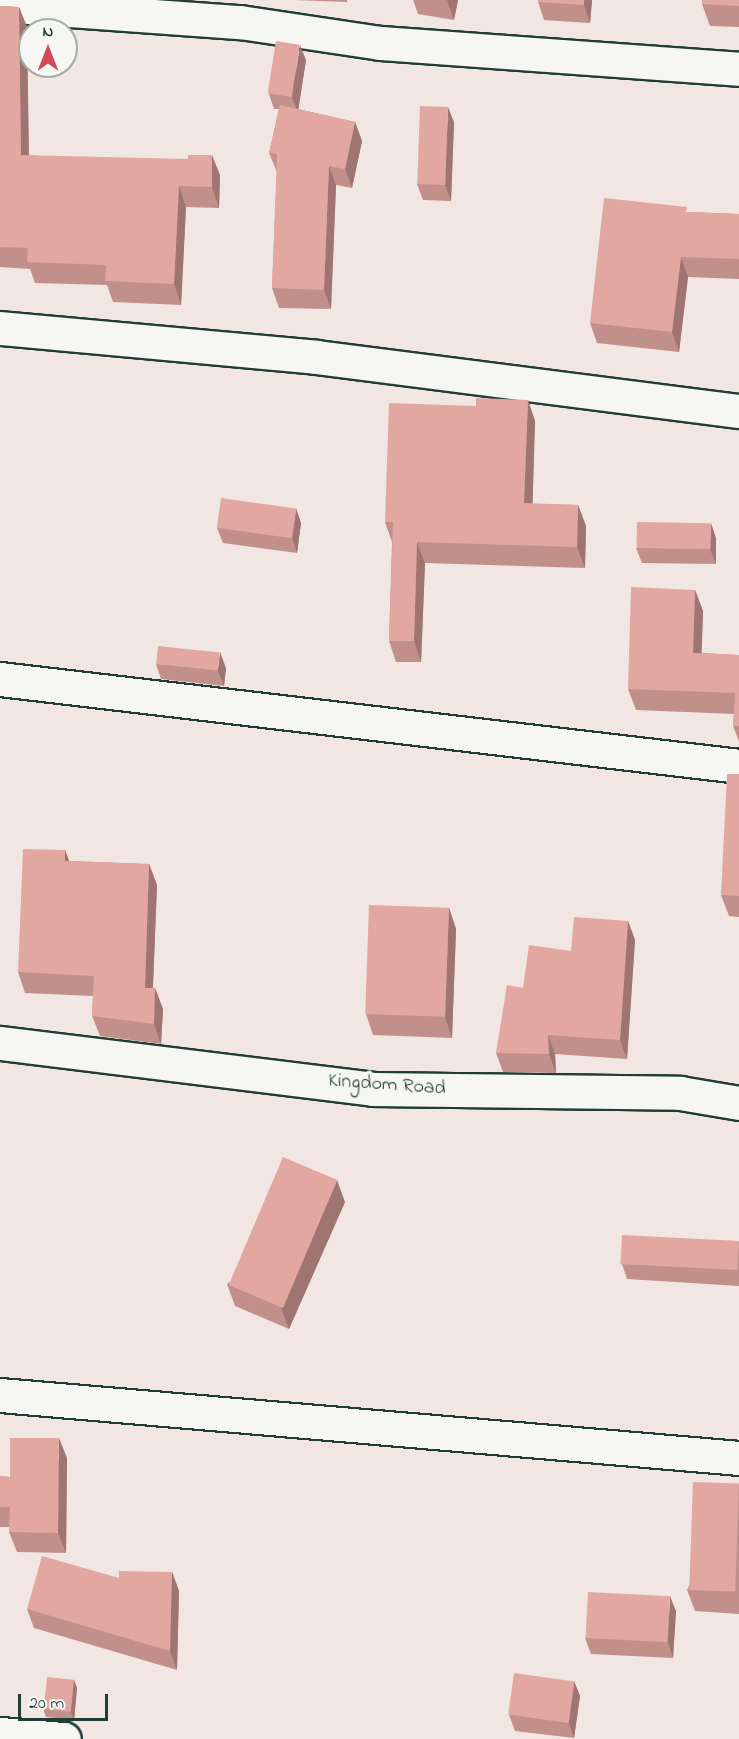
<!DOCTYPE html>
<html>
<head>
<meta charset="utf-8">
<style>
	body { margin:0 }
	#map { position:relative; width:739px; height:1739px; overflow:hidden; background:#f2e6e2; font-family:"Indie Flower",sans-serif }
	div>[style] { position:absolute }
	.roads { filter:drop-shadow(2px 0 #1f3d34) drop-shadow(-2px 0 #1f3d34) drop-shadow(0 2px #1f3d34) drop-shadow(0 -2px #1f3d34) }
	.street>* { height:33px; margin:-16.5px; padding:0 16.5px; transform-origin:16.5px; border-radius:16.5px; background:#f6f6f2 }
	.wall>* { inset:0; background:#c2908a }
	.shaded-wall>* { inset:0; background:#9e7571 }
	.building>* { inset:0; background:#e2a7a1; transform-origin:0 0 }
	span { translate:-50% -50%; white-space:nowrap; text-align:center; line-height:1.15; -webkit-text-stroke:6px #f6f6f2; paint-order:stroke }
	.street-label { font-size:20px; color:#1f3d34 }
	.north { position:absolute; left:18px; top:18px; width:60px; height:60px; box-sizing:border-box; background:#f6f6f2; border:2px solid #a0aca6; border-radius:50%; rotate:0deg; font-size:16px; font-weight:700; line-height:24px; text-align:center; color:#1f3d34 }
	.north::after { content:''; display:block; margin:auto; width:21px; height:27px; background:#d1495b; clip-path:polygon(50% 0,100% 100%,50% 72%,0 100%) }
	.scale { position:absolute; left:18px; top:1694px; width:90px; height:27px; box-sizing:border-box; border:3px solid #1f3d34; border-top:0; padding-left:8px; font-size:18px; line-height:21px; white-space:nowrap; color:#1f3d34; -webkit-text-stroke:4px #f6f6f2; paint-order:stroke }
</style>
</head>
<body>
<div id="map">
	<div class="roads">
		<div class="street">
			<i style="left:0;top:5px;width:241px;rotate:4.1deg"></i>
			<i style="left:240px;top:22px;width:142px;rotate:8.5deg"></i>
			<i style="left:380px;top:43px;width:360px;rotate:4.1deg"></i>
			<i style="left:0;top:328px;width:317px;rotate:5.2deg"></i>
			<i style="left:316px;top:357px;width:426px;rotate:7.3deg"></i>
			<i style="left:0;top:679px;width:744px;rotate:6.71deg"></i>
			<i style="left:0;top:1043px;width:376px;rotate:7deg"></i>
			<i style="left:373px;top:1089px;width:307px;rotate:0.7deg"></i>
			<i style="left:680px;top:1093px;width:60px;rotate:9.6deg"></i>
			<i style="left:0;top:1395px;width:742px;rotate:4.87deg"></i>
			<i style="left:0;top:1734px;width:64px;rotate:4.5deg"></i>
		</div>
	</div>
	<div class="wall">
		<i style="clip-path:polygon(294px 0,347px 0,347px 2px)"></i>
		<i style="clip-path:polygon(413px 0,458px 0,454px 20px,418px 14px)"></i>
		<i style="clip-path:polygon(592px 0,590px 23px,544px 20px,538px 2px)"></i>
		<i style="clip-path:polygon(739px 0,739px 27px,710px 26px,702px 4px)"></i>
		<i style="clip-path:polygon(0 6px,19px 7px,27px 27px,29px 155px,220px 175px,219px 208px,186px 207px,181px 305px,113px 302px,107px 285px,35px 283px,30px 269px,0 267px)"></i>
		<i style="clip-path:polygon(306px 60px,298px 109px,355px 122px,362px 141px,352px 188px,336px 185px,331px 309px,279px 308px,272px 288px,277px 172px,269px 153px,279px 109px,274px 109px,269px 94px)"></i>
		<i style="clip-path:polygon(454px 122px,451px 201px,423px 200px,417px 184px)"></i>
		<i style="clip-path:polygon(689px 212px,739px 214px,739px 279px,688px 277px,679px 352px,597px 343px,590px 323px)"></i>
		<i style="clip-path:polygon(528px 400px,535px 421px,532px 504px,578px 505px,586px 526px,585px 568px,425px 563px,421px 662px,396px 662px,389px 641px,392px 542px,385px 522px,476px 406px)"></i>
		<i style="clip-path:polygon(301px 523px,297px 553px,223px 543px,217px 528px)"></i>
		<i style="clip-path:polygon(716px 538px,716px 564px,642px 563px,636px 548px)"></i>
		<i style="clip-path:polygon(695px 590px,703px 611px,701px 653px,739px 655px,739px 741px,733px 726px,734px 714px,636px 710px,628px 689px)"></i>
		<i style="clip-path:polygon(156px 664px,226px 668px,224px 686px,161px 679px)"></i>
		<i style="clip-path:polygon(739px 774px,739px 917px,729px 916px,721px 895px)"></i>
		<i style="clip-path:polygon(65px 850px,69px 861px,149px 864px,157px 885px,153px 988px,155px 988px,163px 1009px,161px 1044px,100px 1036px,92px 1016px,93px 996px,25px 993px,18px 972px)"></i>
		<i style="clip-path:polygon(449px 908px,456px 929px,452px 1038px,373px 1035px,366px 1014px)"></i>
		<i style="clip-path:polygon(628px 921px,635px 940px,627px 1059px,555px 1054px,556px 1073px,503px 1072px,496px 1053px,523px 988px,571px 951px)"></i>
		<i style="clip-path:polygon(345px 1202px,289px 1329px,235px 1306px,227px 1284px)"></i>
		<i style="clip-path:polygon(739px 1242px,739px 1286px,627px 1279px,622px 1264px)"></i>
		<i style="clip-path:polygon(67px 1458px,66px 1553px,17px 1552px,9px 1532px,10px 1527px,0 1527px,0 1476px,10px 1477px)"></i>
		<i style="clip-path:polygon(739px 1484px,739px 1614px,695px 1611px,687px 1590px)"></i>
		<i style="clip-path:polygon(172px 1572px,179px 1591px,177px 1670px,34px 1628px,27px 1609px,119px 1578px)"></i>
		<i style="clip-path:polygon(676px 1611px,673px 1658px,591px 1654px,585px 1638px)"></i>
		<i style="clip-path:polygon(74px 1680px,77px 1688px,74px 1720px,46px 1717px,43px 1709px)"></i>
		<i style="clip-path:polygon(574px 1681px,580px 1696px,574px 1738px,515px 1731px,509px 1715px)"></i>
	</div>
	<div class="shaded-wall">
		<i style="clip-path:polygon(447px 0,458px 0,454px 20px)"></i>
		<i style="clip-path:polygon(584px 0,592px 0,590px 23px,584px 5px)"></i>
		<i style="clip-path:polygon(19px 7px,27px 27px,29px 176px,21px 155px)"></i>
		<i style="clip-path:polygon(300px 45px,306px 60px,298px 112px,292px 97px)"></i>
		<i style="clip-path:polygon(448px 107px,454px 122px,451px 201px,445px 185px)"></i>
		<i style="clip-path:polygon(355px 122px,362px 141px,352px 188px,345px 169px)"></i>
		<i style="clip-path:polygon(212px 155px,220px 175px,219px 208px,212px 187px)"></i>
		<i style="clip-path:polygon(329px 166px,336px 185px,331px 309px,324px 290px)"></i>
		<i style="clip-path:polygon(179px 186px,186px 207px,181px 305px,174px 284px)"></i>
		<i style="clip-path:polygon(681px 257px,688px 277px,679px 352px,672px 332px)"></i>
		<i style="clip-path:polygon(528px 400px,535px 421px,532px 524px,524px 503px)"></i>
		<i style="clip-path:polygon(578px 505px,586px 526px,585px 568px,577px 547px)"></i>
		<i style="clip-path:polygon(296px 508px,301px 523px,297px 553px,292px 538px)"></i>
		<i style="clip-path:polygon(711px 523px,716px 538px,716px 564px,710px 549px)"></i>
		<i style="clip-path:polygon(417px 542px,425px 563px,421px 662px,414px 641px)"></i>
		<i style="clip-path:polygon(695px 590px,703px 611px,701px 674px,693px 653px)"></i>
		<i style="clip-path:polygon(220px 652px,226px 668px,224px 686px,218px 671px)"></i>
		<i style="clip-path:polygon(65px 850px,73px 871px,65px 861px)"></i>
		<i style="clip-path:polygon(149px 864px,157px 885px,152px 1008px,145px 988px)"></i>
		<i style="clip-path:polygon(449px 908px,456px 929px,452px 1038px,445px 1017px)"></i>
		<i style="clip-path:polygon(628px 921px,635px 940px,627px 1059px,620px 1040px)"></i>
		<i style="clip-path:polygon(155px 988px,163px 1009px,161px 1044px,154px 1024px)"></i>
		<i style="clip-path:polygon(548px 1035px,555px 1054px,556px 1073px,549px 1054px)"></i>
		<i style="clip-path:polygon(337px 1180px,345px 1202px,289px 1329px,281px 1308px)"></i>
		<i style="clip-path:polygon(59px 1438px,67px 1458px,66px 1553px,58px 1533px)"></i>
		<i style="clip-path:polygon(172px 1572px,179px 1591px,177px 1670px,170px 1651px)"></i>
		<i style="clip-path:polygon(670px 1596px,676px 1611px,673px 1658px,668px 1642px)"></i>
		<i style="clip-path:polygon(74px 1680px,77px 1688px,74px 1720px,71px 1712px)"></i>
		<i style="clip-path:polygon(574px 1681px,580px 1696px,574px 1738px,569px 1723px)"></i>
	</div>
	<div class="building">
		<i style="clip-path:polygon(538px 0,584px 0,584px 5px,538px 2px)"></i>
		<i style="clip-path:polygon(702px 0,739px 0,739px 6px,702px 4px)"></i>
		<i style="clip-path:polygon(0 6px,19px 7px,21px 155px,188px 159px,188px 155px,212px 155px,212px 187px,179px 186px,174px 284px,105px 281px,106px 265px,27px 262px,28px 248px,0 247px)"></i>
		<i style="left:276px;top:41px;width:24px;height:53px;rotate:9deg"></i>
		<i style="clip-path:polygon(280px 105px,355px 122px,345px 169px,329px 166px,324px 290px,272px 288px,277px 154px,269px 153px)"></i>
		<i style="left:420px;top:106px;width:28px;height:78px;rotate:2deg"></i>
		<i style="clip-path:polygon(604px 198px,687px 207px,686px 212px,739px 214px,739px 259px,681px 257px,672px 332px,590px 323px)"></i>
		<i style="clip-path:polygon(476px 398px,528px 400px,524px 503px,578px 505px,577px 547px,417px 542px,414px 641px,389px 641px,393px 522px,385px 522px,389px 403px,476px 406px)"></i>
		<i style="left:221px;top:498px;width:76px;height:30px;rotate:8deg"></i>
		<i style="left:637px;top:522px;width:74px;height:26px;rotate:1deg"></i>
		<i style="clip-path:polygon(631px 587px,695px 590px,693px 653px,739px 655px,739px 726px,733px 726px,735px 693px,628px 689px)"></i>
		<i style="left:158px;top:646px;width:62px;height:18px;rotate:6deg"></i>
		<i style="clip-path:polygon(727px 774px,739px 774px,739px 896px,721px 895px)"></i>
		<i style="clip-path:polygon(23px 849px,65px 850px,65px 861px,149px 864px,145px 988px,155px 988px,154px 1024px,92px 1016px,94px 976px,18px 972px)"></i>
		<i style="left:369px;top:905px;width:80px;height:109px;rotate:2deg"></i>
		<i style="clip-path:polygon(574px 917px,628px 921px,620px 1040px,548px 1035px,549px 1054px,496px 1053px,507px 985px,523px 988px,529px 945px,571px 951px)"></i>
		<i style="left:283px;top:1157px;width:59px;height:139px;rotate:23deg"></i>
		<i style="left:622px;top:1235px;width:117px;height:29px;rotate:3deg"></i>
		<i style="clip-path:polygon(10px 1438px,59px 1438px,58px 1533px,9px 1532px,10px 1507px,0 1507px,0 1476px,10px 1477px)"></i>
		<i style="left:693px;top:1482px;width:46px;height:108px;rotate:2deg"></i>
		<i style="clip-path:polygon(42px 1556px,119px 1578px,119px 1571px,172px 1572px,170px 1651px,27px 1609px)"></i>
		<i style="left:588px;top:1592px;width:82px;height:46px;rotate:3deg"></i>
		<i style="left:514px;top:1673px;width:61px;height:42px;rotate:8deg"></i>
		<i style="left:47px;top:1677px;width:27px;height:32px;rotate:6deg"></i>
	</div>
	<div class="street-label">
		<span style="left:387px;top:1085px;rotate:4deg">Kingdom Road</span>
	</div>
	<div class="north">N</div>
	<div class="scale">20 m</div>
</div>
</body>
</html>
